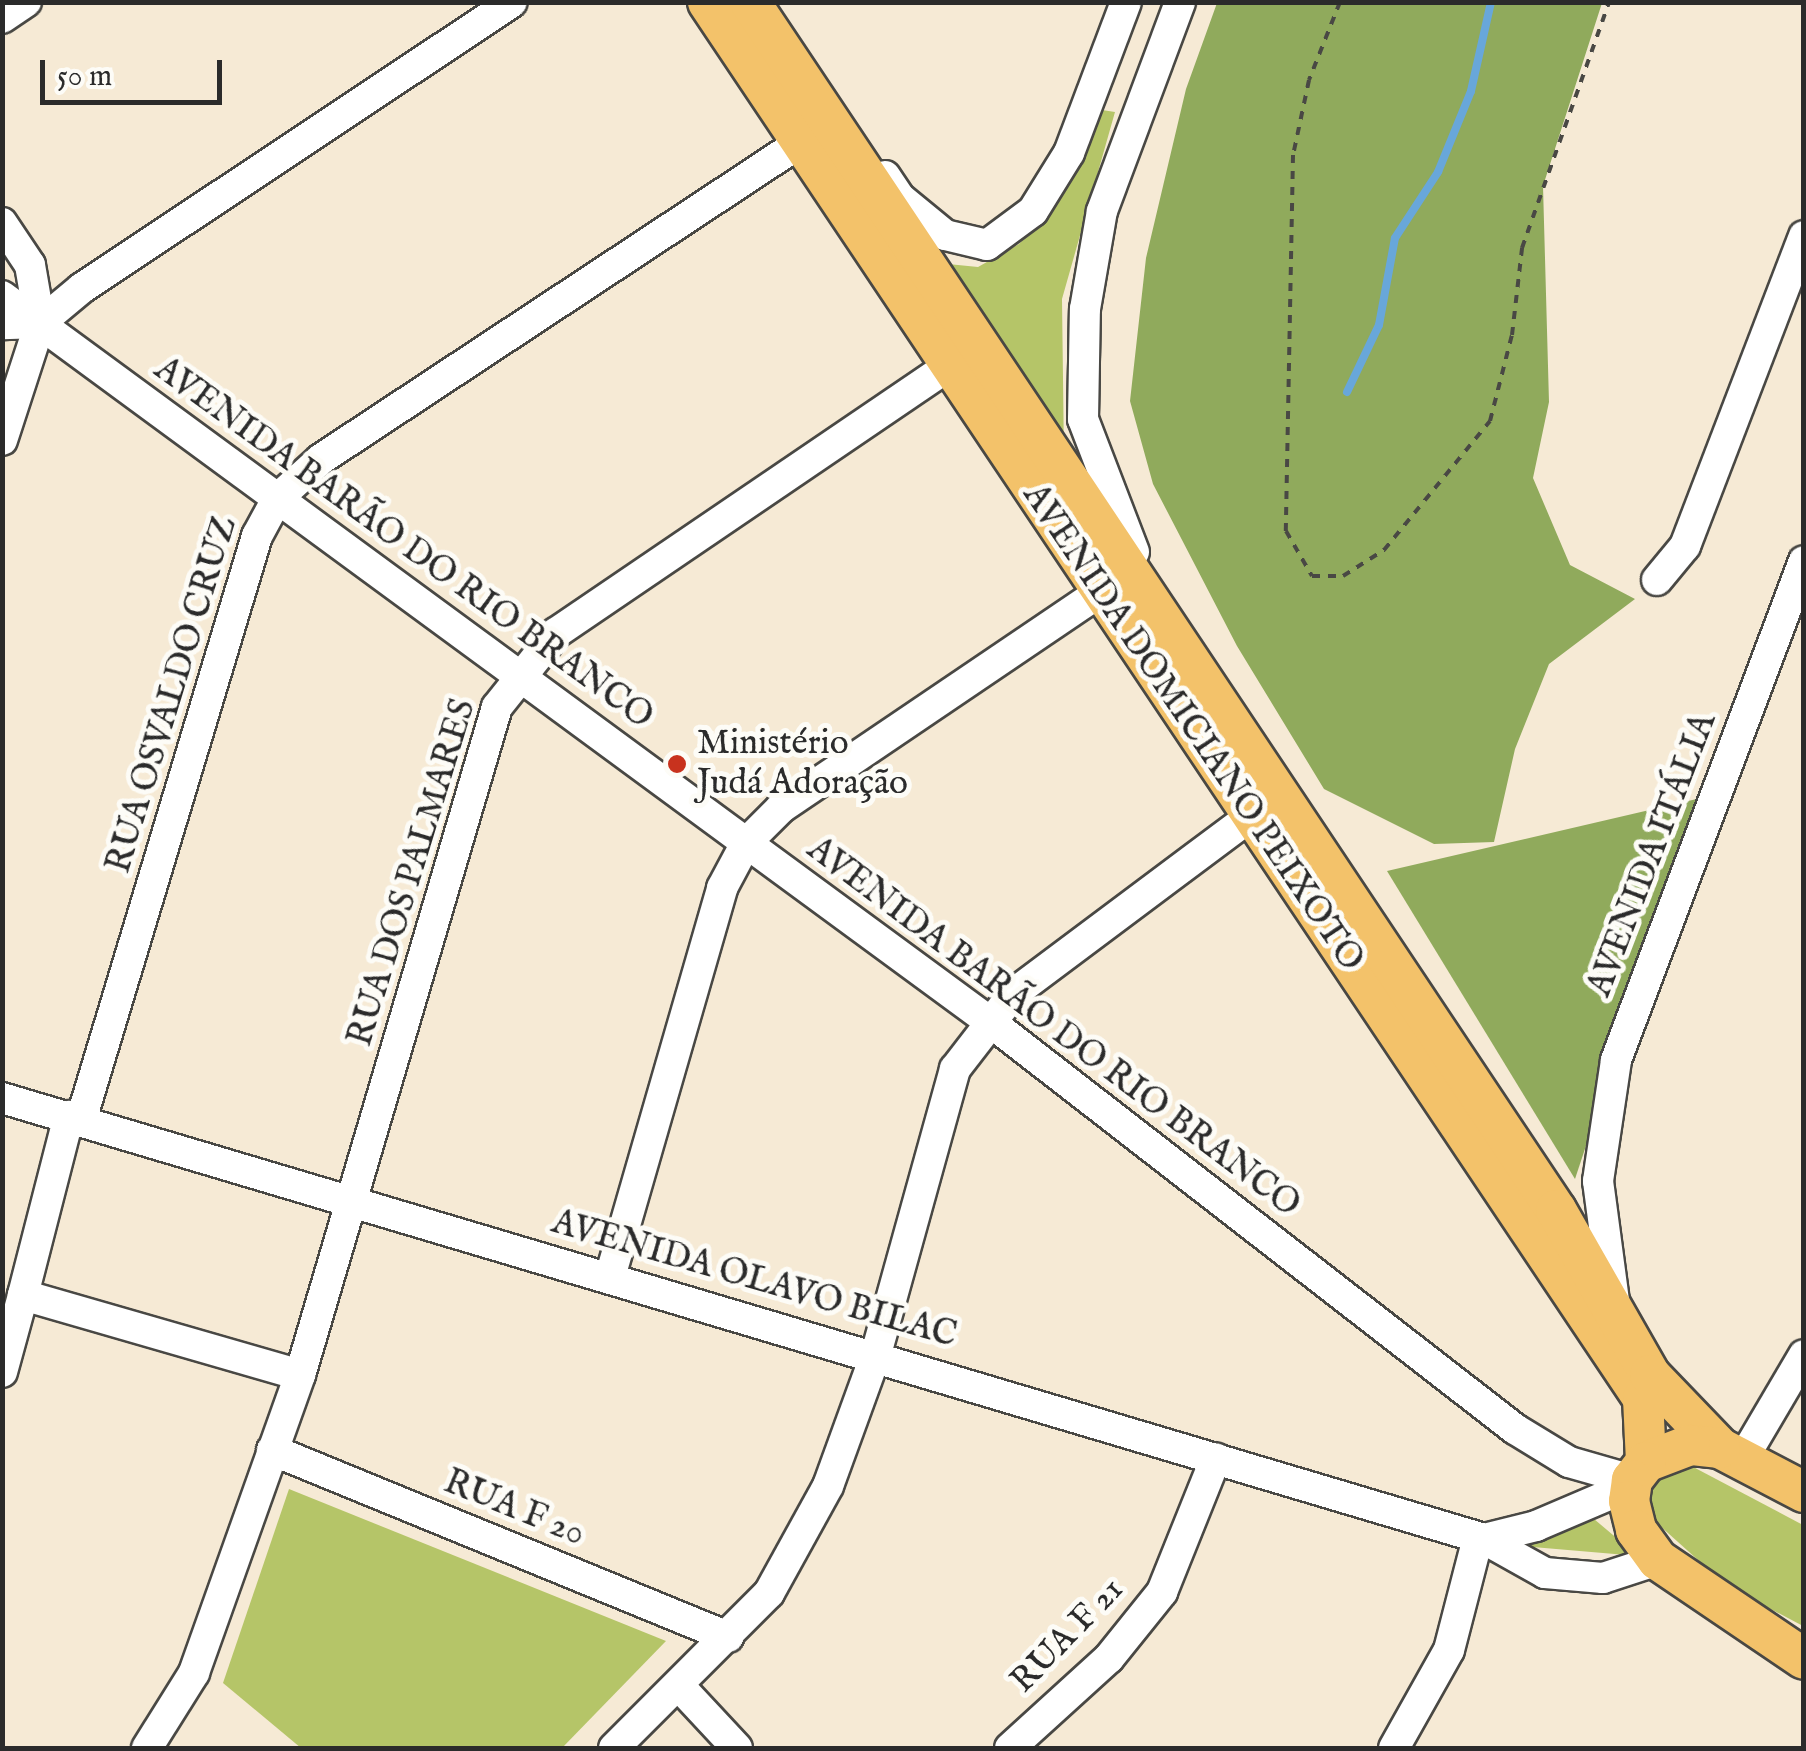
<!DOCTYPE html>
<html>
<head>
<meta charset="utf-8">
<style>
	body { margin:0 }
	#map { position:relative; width:1806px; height:1751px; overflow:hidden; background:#f6ead5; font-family:"IM FELL English",serif }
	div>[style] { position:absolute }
	.green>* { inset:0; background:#b5c568 }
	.forest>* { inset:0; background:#90aa5c }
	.stream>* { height:8px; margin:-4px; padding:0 4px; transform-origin:4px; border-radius:4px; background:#68a7da }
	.path>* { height:4px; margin-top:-2px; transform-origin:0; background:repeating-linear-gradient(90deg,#494844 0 8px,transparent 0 16px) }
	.roads { filter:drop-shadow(2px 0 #494844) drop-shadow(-2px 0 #494844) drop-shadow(0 2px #494844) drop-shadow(0 -2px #494844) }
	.minor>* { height:30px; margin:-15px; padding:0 15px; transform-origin:15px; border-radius:15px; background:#fff }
	.major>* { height:40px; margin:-20px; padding:0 20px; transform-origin:20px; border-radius:20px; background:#f3c26a }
	.dots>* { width:28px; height:28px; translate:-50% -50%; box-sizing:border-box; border:5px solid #fdfcf7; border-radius:50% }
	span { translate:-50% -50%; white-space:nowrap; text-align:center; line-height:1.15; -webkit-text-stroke:10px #fdfcf7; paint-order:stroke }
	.street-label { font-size:35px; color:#2b2b2b }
	.poi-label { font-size:35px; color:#2b2b2b }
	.left { translate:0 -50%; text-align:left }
	.frame { position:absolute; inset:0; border:5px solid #2b2b2b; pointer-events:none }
	.scale { position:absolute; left:40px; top:60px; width:182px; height:45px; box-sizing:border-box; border:5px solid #2b2b2b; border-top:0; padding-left:12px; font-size:30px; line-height:35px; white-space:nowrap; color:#2b2b2b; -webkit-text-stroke:8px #fdfcf7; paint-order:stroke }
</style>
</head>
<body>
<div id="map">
	<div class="green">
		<i style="clip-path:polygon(1102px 110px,1115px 112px,1062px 299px,1064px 458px,928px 262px,978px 267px,1019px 244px,1060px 197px)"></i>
		<i style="clip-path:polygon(1680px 1460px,1803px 1525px,1803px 1626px,1727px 1586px,1649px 1516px,1646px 1485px)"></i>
		<i style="clip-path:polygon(289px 1489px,666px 1641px,562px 1748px,301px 1748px,223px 1683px)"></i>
		<i style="clip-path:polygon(1594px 1519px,1638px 1556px,1522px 1546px)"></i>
	</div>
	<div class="forest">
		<i style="clip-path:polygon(1217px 3px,1602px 3px,1543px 186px,1549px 402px,1533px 478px,1570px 565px,1635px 599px,1549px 664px,1515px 749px,1494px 842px,1434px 844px,1324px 789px,1237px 646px,1153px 484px,1130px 401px,1146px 258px,1186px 89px)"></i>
		<i style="clip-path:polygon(1701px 798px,1575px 1179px,1387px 871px)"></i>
	</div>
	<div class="stream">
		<i style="left:1347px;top:392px;width:74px;rotate:-64.5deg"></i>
		<i style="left:1379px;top:325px;width:88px;rotate:-79.6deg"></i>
		<i style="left:1395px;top:238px;width:79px;rotate:-56.9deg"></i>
		<i style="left:1438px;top:172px;width:87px;rotate:-67.8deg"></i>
		<i style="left:1471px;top:91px;width:91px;rotate:-77.3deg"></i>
	</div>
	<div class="path">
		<i style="left:1340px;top:2px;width:84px;rotate:111.7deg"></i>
		<i style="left:1309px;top:80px;width:77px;rotate:102deg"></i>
		<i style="left:1293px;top:155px;width:376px;rotate:91.1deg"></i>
		<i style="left:1286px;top:531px;width:52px;rotate:60deg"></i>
		<i style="left:1312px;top:576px;width:31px"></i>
		<i style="left:1343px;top:576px;width:49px;rotate:-32.4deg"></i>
		<i style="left:1384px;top:550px;width:167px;rotate:-50.6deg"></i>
		<i style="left:1490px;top:421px;width:89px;rotate:-75.7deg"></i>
		<i style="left:1512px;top:335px;width:88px;rotate:-83.4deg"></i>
		<i style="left:1522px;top:248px;width:261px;rotate:-70.5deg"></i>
	</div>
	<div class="roads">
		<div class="minor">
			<i style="left:2px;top:18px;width:29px;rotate:-34deg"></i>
			<i style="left:885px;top:176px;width:27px;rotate:56deg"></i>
			<i style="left:900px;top:198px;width:58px;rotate:39.4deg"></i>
			<i style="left:945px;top:235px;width:43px;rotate:13.4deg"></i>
			<i style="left:987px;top:245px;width:57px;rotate:-36.5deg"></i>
			<i style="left:1033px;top:211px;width:68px;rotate:-58.2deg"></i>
			<i style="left:1069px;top:153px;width:161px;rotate:-69.3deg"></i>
			<i style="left:2px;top:223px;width:50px;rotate:56.3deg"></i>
			<i style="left:30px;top:265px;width:59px;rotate:80.2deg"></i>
			<i style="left:40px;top:323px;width:38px;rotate:178deg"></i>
			<i style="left:2px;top:296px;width:1225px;rotate:36.3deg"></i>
			<i style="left:989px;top:1021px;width:666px;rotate:37.8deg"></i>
			<i style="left:1515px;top:1429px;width:63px;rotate:31.4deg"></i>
			<i style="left:1569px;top:1462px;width:66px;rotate:15.9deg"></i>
			<i style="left:2px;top:440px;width:123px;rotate:-72deg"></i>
			<i style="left:40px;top:323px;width:55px;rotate:-39.8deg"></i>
			<i style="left:82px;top:288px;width:516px;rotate:-33.63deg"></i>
			<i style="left:1134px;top:552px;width:142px;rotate:-111deg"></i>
			<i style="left:1083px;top:419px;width:110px;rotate:-89deg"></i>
			<i style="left:1085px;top:309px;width:99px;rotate:-80.2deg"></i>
			<i style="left:1102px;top:211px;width:223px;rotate:-69.5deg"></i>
			<i style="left:1657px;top:580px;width:44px;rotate:-50.5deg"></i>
			<i style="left:1685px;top:546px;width:332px;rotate:-69deg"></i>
			<i style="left:2px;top:1098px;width:1546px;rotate:16.57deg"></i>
			<i style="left:1484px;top:1539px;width:70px;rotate:29.1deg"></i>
			<i style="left:1545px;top:1573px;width:58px;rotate:4.9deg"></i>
			<i style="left:1603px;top:1578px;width:58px;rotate:-18.1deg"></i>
			<i style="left:81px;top:1120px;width:610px;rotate:-73.23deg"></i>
			<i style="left:257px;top:536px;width:42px;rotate:-61.6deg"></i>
			<i style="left:277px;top:499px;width:59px;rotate:-42.3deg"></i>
			<i style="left:321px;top:459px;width:575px;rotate:-33.44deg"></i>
			<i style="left:610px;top:1277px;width:405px;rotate:-73.9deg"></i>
			<i style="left:722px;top:888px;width:51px;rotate:-61.9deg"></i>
			<i style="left:746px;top:843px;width:49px;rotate:-45deg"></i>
			<i style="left:781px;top:808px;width:387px;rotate:-34.1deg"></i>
			<i style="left:23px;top:1295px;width:185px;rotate:-75.6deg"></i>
			<i style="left:1614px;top:1301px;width:121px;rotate:-97.6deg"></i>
			<i style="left:1598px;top:1181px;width:122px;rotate:-81.5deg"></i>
			<i style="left:1616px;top:1060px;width:533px;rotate:-69.36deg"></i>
			<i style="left:2px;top:1372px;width:80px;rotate:-74.7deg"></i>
			<i style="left:23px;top:1295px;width:288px;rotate:16.1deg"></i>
			<i style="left:300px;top:1375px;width:316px;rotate:109.6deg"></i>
			<i style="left:194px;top:1673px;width:89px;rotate:122.1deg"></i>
			<i style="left:300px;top:1375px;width:696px;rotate:-73.57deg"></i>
			<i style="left:497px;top:707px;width:95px;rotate:-51.4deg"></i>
			<i style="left:556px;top:633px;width:477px;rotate:-34.2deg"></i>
			<i style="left:272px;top:1450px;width:493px;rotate:22.3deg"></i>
			<i style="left:1741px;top:1462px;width:124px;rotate:-59.5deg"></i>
			<i style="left:1484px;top:1539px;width:54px;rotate:-14deg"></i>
			<i style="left:1536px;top:1526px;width:102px;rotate:-23.1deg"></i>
			<i style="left:681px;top:1688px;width:82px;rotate:47deg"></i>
			<i style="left:614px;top:1748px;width:219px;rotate:-45deg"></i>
			<i style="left:769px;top:1593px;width:122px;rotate:-61.1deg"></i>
			<i style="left:828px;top:1486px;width:140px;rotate:-70deg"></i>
			<i style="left:876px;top:1354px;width:296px;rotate:-74.5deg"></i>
			<i style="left:955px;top:1069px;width:95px;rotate:-52.3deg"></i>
			<i style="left:1013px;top:994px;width:296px;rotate:-36.8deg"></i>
			<i style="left:1010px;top:1748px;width:134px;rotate:-42.3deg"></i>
			<i style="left:1109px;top:1658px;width:85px;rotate:-51.2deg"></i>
			<i style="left:1162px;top:1592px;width:144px;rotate:-68.1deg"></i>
			<i style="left:1394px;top:1748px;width:112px;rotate:-60.7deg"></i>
			<i style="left:1449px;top:1650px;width:116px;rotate:-75.5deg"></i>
		</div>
		<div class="major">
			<i style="left:708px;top:2px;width:1680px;rotate:56.19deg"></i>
			<i style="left:1643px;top:1398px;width:64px;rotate:87.3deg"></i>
			<i style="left:750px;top:2px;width:1452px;rotate:56.29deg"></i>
			<i style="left:1556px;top:1210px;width:190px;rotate:60.3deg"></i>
			<i style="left:1650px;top:1375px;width:101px;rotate:46.2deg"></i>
			<i style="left:1804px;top:1492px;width:95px;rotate:-152.4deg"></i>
			<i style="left:1720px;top:1448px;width:30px;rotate:-174deg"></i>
			<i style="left:1690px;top:1445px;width:47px;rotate:158.9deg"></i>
			<i style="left:1646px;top:1462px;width:23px;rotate:128deg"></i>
			<i style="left:1632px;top:1480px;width:21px;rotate:98deg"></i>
			<i style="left:1629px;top:1501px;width:30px;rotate:76deg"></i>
			<i style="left:1636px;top:1530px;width:37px;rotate:54deg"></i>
			<i style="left:1658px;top:1560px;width:176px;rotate:34.1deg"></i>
		</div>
	</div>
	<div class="dots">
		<i style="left:677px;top:764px;background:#c8321e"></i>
	</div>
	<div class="street-label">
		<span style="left:403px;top:544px;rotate:36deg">AVENIDA BARÃO DO RIO BRANCO</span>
		<span style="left:173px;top:695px;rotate:-73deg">RUA OSVALDO CRUZ</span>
		<span style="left:1192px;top:728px;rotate:56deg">AVENIDA DOMICIANO PEIXOTO</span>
		<span style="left:1653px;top:855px;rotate:-69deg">AVENIDA ITÁLIA</span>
		<span style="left:413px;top:873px;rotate:-73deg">RUA DOS PALMARES</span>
		<span style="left:1053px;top:1028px;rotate:37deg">AVENIDA BARÃO DO RIO BRANCO</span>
		<span style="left:754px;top:1280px;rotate:16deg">AVENIDA OLAVO BILAC</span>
		<span style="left:514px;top:1509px;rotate:22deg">RUA F 20</span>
		<span style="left:1068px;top:1636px;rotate:-46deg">RUA F 21</span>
	</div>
	<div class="poi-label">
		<span class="left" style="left:697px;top:764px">Ministério<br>Judá Adoração</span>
	</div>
	<div class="frame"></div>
	<div class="scale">50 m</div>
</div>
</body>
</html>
